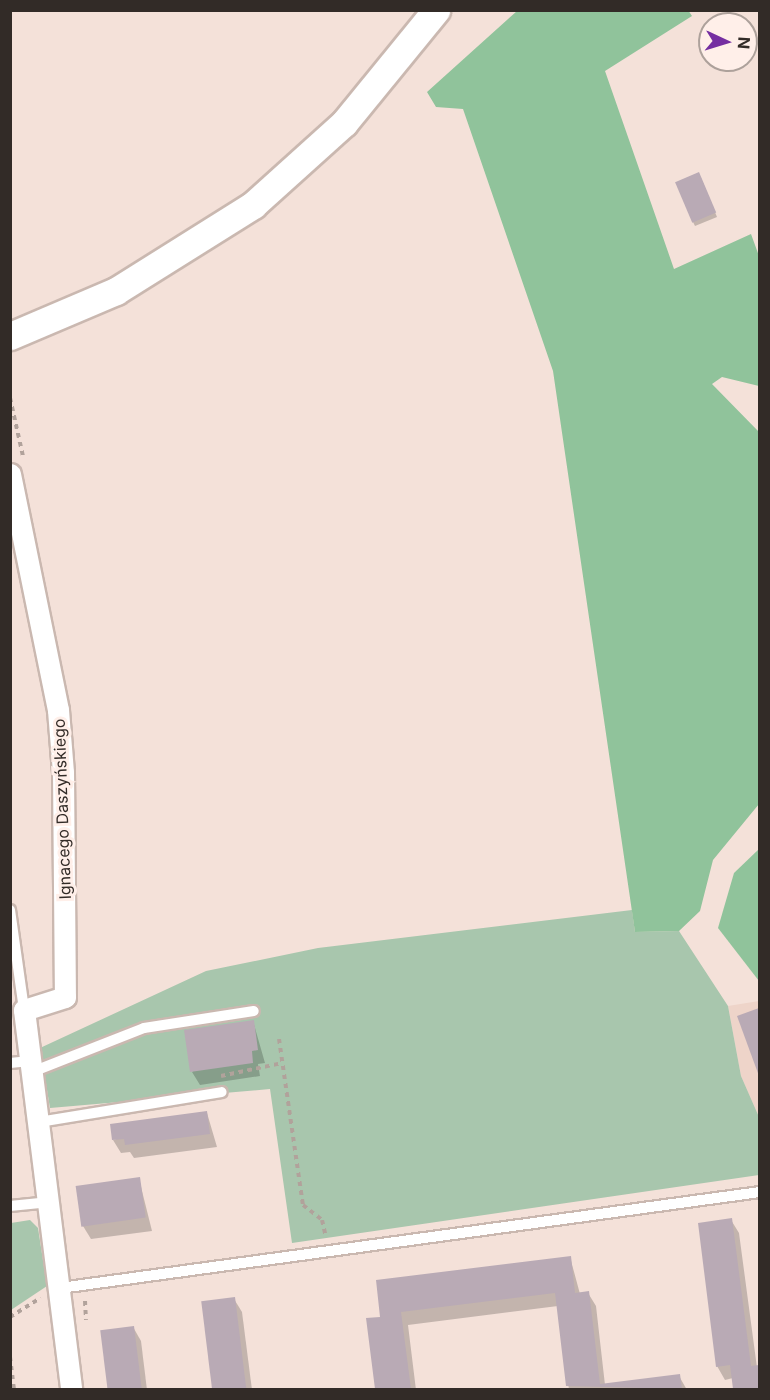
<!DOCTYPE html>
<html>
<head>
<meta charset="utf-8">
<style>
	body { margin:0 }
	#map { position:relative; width:770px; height:1400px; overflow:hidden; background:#f4e1d9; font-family:Inter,sans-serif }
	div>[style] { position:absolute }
	.built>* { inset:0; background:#eed4c9 }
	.green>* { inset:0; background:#a8c6ad }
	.forest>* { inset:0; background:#90c39b }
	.shadow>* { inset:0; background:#0003 }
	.building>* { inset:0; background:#b9aab5; transform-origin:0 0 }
	.path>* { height:4px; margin-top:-2px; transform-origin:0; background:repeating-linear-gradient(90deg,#b1a29b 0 4.5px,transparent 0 9px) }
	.roads { filter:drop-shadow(2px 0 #cab8b0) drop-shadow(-2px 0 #cab8b0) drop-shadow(0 2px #cab8b0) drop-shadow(0 -2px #cab8b0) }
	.service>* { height:10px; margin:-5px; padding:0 5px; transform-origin:5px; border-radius:5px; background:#fff }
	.minor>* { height:21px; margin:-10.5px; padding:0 10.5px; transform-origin:10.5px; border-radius:10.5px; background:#fff }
	.tertiary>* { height:27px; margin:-13.5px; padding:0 13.5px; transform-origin:13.5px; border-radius:13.5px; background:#fff }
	span { translate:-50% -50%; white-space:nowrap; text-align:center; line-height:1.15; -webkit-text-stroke:6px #ffefe9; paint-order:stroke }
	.street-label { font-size:16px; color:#322b27 }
	.frame { position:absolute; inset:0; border:12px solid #322b27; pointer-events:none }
	.north { position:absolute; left:698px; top:12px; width:60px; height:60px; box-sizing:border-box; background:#ffefe9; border:2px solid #ada19b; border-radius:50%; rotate:94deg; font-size:16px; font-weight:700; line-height:24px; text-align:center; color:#322b27 }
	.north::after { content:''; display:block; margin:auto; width:21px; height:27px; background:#752ea1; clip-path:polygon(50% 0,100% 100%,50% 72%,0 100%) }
</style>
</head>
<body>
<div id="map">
	<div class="built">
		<i style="clip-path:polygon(759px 1001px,759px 1117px,741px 1076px,728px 1006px)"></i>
	</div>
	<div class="green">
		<i style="clip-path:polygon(632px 910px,635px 932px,679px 931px,728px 1006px,741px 1076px,759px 1117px,759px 1175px,292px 1243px,270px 1089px,50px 1108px,40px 1048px,206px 971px,318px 948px)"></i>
		<i style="clip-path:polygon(30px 1220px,38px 1228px,47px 1286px,11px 1310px,11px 1223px)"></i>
	</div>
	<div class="forest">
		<i style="clip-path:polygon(688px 10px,692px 16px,605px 71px,674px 269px,751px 234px,759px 256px,759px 386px,722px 377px,712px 384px,759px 432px,759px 804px,713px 860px,700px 911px,679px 931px,635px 932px,553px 371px,463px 109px,436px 107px,427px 92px,517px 11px)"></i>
		<i style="clip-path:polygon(759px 849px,759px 981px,718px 928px,734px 873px)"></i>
	</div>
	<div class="shadow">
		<i style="clip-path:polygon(701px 178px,717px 217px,695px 226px,693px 222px)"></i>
		<i style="clip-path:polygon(758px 1010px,760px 1012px,760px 1072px,739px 1017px)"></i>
		<i style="clip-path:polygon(253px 1021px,265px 1063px,258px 1064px,260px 1076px,200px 1085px,192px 1072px)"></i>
		<i style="clip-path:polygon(207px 1113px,217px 1147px,134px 1158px,130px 1152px,121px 1153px,113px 1140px)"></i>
		<i style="clip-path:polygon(139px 1179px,152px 1231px,91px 1239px,83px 1226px)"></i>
		<i style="clip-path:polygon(731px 1220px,739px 1233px,760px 1390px,734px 1390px,733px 1378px,725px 1380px,717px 1366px)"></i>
		<i style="clip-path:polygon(570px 1257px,580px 1294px,588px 1293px,596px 1306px,605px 1385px,679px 1376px,687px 1390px,569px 1390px,558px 1306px,408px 1325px,416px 1390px,376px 1390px,368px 1320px,382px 1318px,377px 1281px)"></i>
		<i style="clip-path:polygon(234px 1299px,242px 1312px,252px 1390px,214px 1390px,203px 1303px)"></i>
		<i style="clip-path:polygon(133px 1327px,141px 1341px,147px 1390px,109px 1390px,102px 1332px)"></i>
	</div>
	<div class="building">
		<i style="left:699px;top:172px;width:44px;height:26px;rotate:67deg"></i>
		<i style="clip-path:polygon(759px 1008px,759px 1076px,737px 1016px)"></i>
		<i style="clip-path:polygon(254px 1020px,258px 1050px,252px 1051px,253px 1063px,190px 1072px,184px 1030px)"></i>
		<i style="clip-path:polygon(207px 1111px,210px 1134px,125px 1145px,124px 1139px,112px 1140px,110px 1124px)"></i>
		<i style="left:140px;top:1177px;width:41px;height:65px;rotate:82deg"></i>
		<i style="clip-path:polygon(732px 1218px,751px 1366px,759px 1365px,759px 1389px,733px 1389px,730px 1365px,716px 1367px,698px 1223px)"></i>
		<i style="clip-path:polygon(571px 1256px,575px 1293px,589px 1291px,600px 1384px,680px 1374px,682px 1389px,566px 1386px,555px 1293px,401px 1312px,411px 1389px,375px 1389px,366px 1318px,380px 1317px,376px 1280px)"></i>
		<i style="left:235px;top:1297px;width:93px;height:34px;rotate:83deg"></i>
		<i style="left:134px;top:1326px;width:64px;height:34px;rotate:83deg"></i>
	</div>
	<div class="path">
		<i style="left:10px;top:398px;width:59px;rotate:77.4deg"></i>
		<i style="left:279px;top:1039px;width:168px;rotate:81.8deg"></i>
		<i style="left:303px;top:1205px;width:24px;rotate:38deg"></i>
		<i style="left:322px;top:1220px;width:17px;rotate:77deg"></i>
		<i style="left:221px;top:1076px;width:62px;rotate:-12deg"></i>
		<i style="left:85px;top:1301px;width:19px;rotate:87deg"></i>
		<i style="left:10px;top:1317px;width:36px;rotate:-32deg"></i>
		<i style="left:10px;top:1357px;width:33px;rotate:83deg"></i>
	</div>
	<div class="roads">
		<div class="service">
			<i style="left:10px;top:910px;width:101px;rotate:82deg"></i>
			<i style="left:10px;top:1063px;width:20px;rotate:-6deg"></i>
			<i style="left:32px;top:1072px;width:120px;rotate:-21.4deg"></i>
			<i style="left:144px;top:1028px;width:111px;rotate:-8.8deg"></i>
			<i style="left:39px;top:1122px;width:185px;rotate:-9.3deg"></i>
			<i style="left:10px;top:1206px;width:40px;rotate:-5.7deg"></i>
			<i style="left:60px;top:1288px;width:707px;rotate:-7.81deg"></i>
		</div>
		<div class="minor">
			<i style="left:10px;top:474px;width:241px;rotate:78.5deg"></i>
			<i style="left:58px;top:710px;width:62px;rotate:85.4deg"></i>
			<i style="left:63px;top:772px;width:225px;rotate:89.5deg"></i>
			<i style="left:65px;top:997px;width:43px;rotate:162.4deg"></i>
			<i style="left:24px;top:1010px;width:383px;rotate:82.9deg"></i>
		</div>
		<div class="tertiary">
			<i style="left:10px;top:336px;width:115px;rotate:-23deg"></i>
			<i style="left:116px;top:291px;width:162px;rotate:-32.1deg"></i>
			<i style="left:253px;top:205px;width:122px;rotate:-42deg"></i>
			<i style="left:344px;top:123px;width:146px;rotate:-50.8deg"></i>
		</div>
	</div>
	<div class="street-label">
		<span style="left:62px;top:809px;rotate:-92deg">Ignacego Daszyńskiego</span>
	</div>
	<div class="frame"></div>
	<div class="north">N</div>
</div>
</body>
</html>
